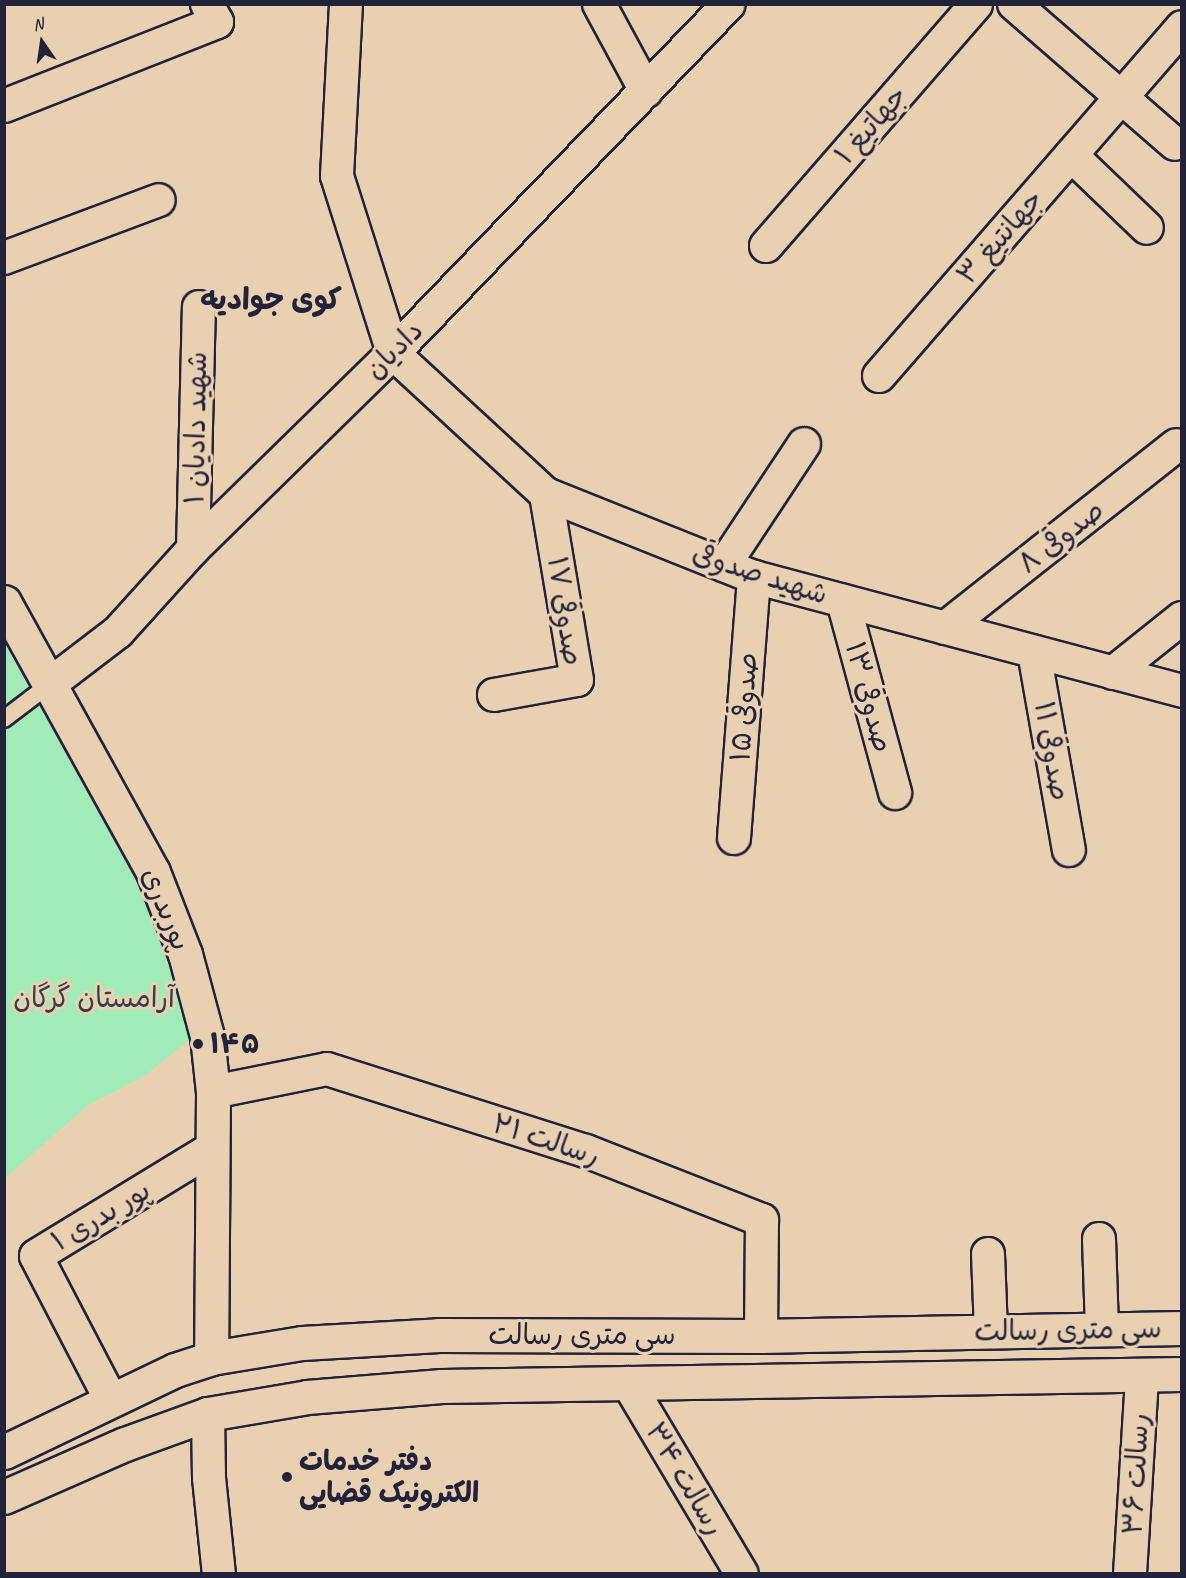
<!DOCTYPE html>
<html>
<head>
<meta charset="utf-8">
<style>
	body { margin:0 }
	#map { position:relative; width:1186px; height:1578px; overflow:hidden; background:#e9d0b1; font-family:Caveat,"Playpen Sans Arabic",sans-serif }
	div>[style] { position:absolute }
	.green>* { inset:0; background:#a1ebb9 }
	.roads { filter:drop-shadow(2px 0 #22223b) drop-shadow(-2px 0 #22223b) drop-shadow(0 2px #22223b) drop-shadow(0 -2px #22223b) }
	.service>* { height:16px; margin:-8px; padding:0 8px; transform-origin:8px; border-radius:8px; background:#e9d0b1 }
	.minor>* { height:32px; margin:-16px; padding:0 16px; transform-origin:16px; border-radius:16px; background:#e9d0b1 }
	.secondary>* { height:33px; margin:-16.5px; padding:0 16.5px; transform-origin:16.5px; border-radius:16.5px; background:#e9d0b1 }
	.primary>* { height:33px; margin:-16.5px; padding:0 16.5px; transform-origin:16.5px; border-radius:16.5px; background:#e9d0b1 }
	.dots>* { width:16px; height:16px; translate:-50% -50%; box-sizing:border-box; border:3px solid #e9d0b1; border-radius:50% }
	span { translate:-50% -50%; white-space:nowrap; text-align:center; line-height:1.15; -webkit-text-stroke:6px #e9d0b1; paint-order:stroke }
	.street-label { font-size:28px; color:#22223b }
	.park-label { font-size:28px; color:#35404e }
	.poi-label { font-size:28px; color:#22223b; font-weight:700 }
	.left { translate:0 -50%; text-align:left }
	.neighbourhood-label { font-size:30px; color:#22223b; font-weight:700 }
	.frame { position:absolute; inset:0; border:6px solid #22223b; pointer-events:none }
	.north { position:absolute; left:12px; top:12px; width:60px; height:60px; -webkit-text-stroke:4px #e9d0b1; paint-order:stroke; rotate:347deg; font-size:16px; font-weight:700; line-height:24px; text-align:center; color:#22223b }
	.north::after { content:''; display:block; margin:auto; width:21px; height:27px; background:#22223b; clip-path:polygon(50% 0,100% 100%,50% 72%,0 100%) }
</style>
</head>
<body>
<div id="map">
	<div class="green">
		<i style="clip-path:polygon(4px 642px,144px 895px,178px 970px,191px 1039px,143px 1077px,88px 1105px,5px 1178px)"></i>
	</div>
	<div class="roads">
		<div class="service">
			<i style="left:4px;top:719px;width:58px;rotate:-37.3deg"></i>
		</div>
		<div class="minor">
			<i style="left:346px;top:4px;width:172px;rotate:93deg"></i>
			<i style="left:337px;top:176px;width:186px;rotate:72.4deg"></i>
			<i style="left:393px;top:353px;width:208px;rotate:42.7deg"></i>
			<i style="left:546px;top:494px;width:224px;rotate:21.8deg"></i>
			<i style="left:754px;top:577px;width:443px;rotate:14.9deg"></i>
			<i style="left:599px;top:4px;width:99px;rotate:61.6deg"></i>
			<i style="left:1014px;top:4px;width:213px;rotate:41deg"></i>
			<i style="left:4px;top:106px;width:229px;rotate:-21.5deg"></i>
			<i style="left:217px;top:22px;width:21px;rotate:-119deg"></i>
			<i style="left:1071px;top:155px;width:105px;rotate:43.8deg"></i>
			<i style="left:766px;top:246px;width:320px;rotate:-49deg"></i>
			<i style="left:4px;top:258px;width:165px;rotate:-20.5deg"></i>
			<i style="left:879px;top:376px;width:462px;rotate:-49deg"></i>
			<i style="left:193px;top:549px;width:242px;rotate:-88.6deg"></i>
			<i style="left:724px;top:565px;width:145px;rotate:-56.5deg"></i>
			<i style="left:843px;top:601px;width:199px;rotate:74.8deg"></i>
			<i style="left:945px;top:628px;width:295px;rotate:-38.3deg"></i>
			<i style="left:1034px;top:652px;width:201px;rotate:80deg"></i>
			<i style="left:1113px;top:673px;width:88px;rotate:-38.6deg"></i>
			<i style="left:50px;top:684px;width:86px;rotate:-37.4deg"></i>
			<i style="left:118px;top:632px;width:112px;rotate:-47.9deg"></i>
			<i style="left:193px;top:549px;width:280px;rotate:-44.4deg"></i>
			<i style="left:393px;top:353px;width:484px;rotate:-46.1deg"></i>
			<i style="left:494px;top:695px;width:84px;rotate:-10.2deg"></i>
			<i style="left:577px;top:680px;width:189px;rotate:-99.5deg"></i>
			<i style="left:734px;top:838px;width:262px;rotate:-85.6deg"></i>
			<i style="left:213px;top:1092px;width:116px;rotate:-11.4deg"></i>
			<i style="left:327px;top:1069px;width:272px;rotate:17.6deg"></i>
			<i style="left:586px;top:1151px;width:189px;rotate:21.4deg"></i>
			<i style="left:762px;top:1220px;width:116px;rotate:90.5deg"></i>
			<i style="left:1099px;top:1239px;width:90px;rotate:88.1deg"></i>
			<i style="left:988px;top:1254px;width:77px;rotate:87.8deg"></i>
			<i style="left:628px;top:1383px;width:222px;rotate:59.2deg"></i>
			<i style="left:111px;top:1400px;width:162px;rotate:-117.5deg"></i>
			<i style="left:36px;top:1256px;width:207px;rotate:-31.4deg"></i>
			<i style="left:208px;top:1414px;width:64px;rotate:89.1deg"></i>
			<i style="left:209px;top:1478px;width:97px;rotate:84.1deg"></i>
			<i style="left:1130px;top:1574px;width:199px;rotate:-86.5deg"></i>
		</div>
		<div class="secondary">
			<i style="left:4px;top:602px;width:308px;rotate:61.1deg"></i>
			<i style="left:153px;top:872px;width:88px;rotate:68.7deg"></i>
			<i style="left:185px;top:954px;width:85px;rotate:75deg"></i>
			<i style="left:207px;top:1036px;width:56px;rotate:83.9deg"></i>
			<i style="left:213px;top:1092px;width:266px;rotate:90.4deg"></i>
		</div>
		<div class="primary">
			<i style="left:4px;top:1452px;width:190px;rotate:-25.6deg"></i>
			<i style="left:175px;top:1370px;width:38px;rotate:-18deg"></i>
			<i style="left:211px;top:1358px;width:92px;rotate:-9.4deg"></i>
			<i style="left:302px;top:1343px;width:137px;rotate:-3.3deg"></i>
			<i style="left:439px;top:1335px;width:322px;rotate:0.2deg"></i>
			<i style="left:761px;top:1336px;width:421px;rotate:-1.1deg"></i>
			<i style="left:4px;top:1497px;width:132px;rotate:-23.7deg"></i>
			<i style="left:125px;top:1444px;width:88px;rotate:-19.9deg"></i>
			<i style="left:208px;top:1414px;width:100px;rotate:-9.7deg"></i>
			<i style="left:307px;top:1397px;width:135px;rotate:-4.7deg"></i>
			<i style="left:442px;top:1386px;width:740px;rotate:-0.93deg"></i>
		</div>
	</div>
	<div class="dots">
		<i style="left:198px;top:1044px;background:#22223b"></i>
		<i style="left:287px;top:1477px;background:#22223b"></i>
	</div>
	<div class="street-label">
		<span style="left:871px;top:125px;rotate:-49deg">جهاتیغ ۱</span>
		<span style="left:1000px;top:237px;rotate:-49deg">جهانتیغ ۳</span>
		<span style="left:394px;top:350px;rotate:-45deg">دادیان</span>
		<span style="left:196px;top:428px;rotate:-89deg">۱ شهید دادیان</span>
		<span style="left:1061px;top:537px;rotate:-38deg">۸ صدوقی</span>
		<span style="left:760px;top:574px;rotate:18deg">شهید صدوقی</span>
		<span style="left:565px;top:611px;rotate:81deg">۱۷ صدوقی</span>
		<span style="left:869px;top:697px;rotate:75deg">۱۳ صدوقی</span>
		<span style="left:744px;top:707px;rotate:-86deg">۱۵ صدوقی</span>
		<span style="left:1052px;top:751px;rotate:80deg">۱۱ صدوقی</span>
		<span style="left:166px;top:909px;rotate:68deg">پوربدری</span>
		<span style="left:546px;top:1140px;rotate:18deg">۲۱ رسالت</span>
		<span style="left:101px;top:1216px;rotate:-31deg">پور بدری ۱</span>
		<span style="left:1068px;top:1330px;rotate:-1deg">سی متری رسالت</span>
		<span style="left:582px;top:1335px">سی متری رسالت</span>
		<span style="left:1136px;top:1474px;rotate:-87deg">رسالت ۳۶</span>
		<span style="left:685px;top:1479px;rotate:59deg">رسالت ۳۴</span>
	</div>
	<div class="park-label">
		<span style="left:94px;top:998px">آرامستان گرگان</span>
	</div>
	<div class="poi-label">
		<span class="left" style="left:210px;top:1044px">۱۴۵</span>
		<span class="left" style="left:299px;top:1477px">دفتر خدمات<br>الکترونیک قضایی</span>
	</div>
	<div class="neighbourhood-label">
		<span style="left:271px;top:299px">کوی جوادیه</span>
	</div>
	<div class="frame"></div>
	<div class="north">N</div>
</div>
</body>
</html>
